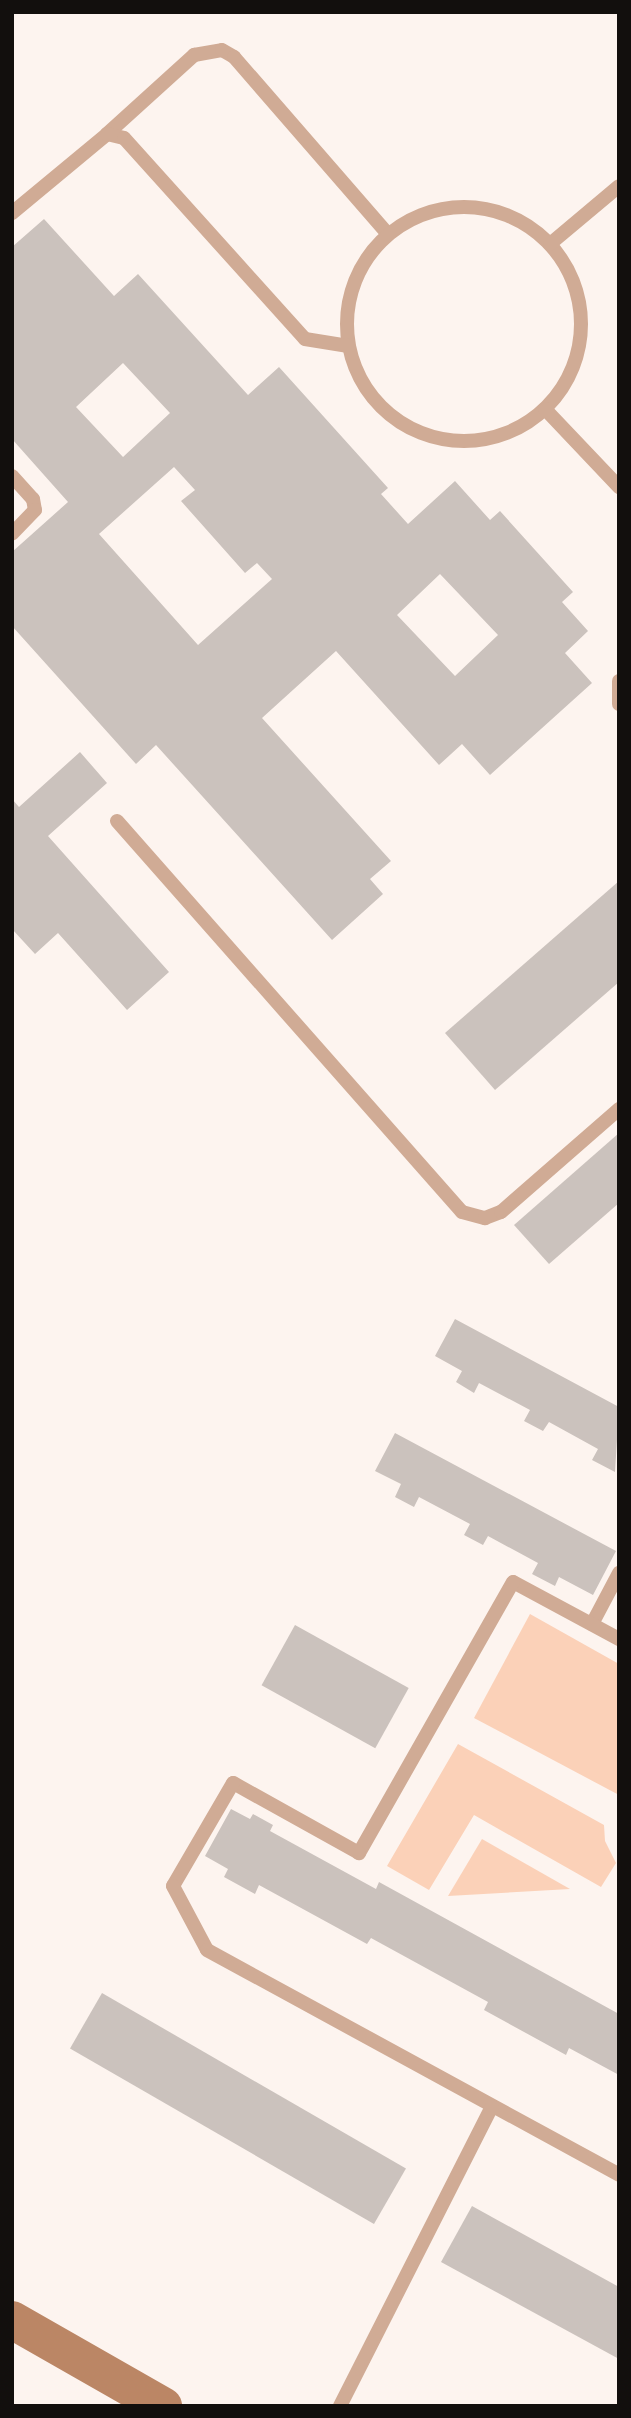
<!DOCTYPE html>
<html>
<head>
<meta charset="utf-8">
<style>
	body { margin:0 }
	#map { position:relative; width:631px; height:2418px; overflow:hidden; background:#fdf4ef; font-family:"Playfair Display",serif }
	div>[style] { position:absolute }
	.green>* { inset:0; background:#fbd1b8 }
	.building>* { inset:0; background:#cbc2bd; transform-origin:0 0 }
	.lane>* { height:14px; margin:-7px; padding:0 7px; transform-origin:7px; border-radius:7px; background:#d0ab95 }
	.lane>.ring { margin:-7px; padding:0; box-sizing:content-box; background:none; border:14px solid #d0ab95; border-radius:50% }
	.secondary>* { height:38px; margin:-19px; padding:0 19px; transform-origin:19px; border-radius:19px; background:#bb8665 }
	span { translate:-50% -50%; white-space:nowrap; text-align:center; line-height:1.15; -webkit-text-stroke:6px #fdf4ef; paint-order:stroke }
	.frame { position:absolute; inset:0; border:14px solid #120f0d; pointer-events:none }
</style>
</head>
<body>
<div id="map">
	<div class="green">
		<i style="clip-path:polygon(530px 1614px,619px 1664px,619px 1795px,474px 1718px)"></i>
		<i style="clip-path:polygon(458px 1744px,604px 1825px,605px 1841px,616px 1863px,601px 1887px,474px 1815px,429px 1890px,387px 1866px)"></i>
		<i style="clip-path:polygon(482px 1839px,570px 1889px,448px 1896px)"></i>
	</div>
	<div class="building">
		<i style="clip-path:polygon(evenodd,44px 219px,114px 296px,138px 274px,248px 395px,279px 367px,388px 488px,381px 494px,408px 524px,455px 481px,490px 520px,500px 511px,573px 592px,562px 602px,588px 631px,565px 653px,592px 683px,490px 775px,462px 744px,439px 765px,336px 651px,262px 718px,391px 861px,370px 879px,383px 894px,332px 940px,156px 745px,136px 764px,12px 626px,12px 552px,68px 502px,12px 439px,12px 247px,44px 219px,123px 363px,170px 413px,123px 457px,76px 407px,123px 363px,44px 219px,174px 467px,195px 490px,181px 501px,245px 573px,257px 563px,272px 579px,198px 645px,99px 534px,174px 467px,44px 219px,440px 574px,498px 635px,455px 676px,397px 615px,440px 574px)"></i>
		<i style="clip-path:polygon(80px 752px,107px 783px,48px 836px,169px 972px,127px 1010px,58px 933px,35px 954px,12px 929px,12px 799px,19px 807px)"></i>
		<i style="clip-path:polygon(619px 881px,619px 982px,495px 1090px,445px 1033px)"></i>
		<i style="clip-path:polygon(619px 1133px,619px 1203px,549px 1264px,514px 1225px)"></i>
		<i style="clip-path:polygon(455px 1319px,619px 1407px,615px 1472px,592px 1460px,598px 1449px,549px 1422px,543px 1431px,524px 1421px,530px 1410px,479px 1383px,474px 1393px,456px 1382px,462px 1371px,435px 1356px)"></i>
		<i style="clip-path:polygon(395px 1433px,616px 1551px,593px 1595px,559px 1577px,555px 1586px,532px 1574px,538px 1563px,488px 1536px,483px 1545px,464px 1535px,470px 1524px,419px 1497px,414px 1507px,395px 1497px,401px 1484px,375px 1471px)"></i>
		<i style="left:295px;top:1625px;width:130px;height:69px;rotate:29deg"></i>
		<i style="clip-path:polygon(231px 1809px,250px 1819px,253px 1814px,273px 1825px,270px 1831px,376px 1889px,379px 1882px,619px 2014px,619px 2075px,569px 2048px,566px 2055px,484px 2010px,488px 2002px,371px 1938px,367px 1944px,259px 1885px,255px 1894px,224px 1877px,228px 1869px,205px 1856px)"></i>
		<i style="left:102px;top:1993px;width:351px;height:64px;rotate:30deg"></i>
		<i style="clip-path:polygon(472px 2206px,619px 2287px,619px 2359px,441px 2262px)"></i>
	</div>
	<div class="lane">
		<i style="left:107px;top:134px;width:118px;rotate:-42.2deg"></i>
		<i style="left:194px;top:55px;width:28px;rotate:-10deg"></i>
		<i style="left:222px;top:50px;width:14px;rotate:30deg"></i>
		<i style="left:234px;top:57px;width:235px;rotate:49deg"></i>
		<i class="ring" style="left:347px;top:207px;width:220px;height:220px"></i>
		<i style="left:12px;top:213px;width:124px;rotate:-39.7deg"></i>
		<i style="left:107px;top:134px;width:17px;rotate:13deg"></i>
		<i style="left:124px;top:138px;width:270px;rotate:48deg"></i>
		<i style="left:305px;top:339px;width:44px;rotate:9.2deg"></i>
		<i style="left:550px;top:244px;width:90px;rotate:-40deg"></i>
		<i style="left:545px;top:409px;width:108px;rotate:46.5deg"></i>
		<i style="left:12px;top:476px;width:31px;rotate:48deg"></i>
		<i style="left:33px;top:499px;width:11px;rotate:80deg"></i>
		<i style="left:35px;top:510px;width:33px;rotate:134deg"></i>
		<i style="left:619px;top:681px;width:23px;rotate:90deg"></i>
		<i style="left:117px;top:821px;width:521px;rotate:48.58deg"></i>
		<i style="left:462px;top:1212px;width:24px;rotate:15deg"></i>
		<i style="left:485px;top:1218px;width:17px;rotate:-21deg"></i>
		<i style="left:501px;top:1212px;width:157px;rotate:-41.1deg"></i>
		<i style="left:592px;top:1624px;width:58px;rotate:-62.1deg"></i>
		<i style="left:619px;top:1639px;width:120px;rotate:-151.7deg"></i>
		<i style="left:513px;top:1582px;width:312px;rotate:119.6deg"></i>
		<i style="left:359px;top:1853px;width:144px;rotate:-150.9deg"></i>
		<i style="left:233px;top:1783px;width:119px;rotate:120.2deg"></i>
		<i style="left:173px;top:1886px;width:72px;rotate:62deg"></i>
		<i style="left:207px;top:1950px;width:469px;rotate:28.6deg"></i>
		<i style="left:340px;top:2406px;width:336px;rotate:-63.1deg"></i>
	</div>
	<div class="secondary">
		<i style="left:12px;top:2320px;width:174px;rotate:29.7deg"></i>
	</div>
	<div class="frame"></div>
</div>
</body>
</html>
